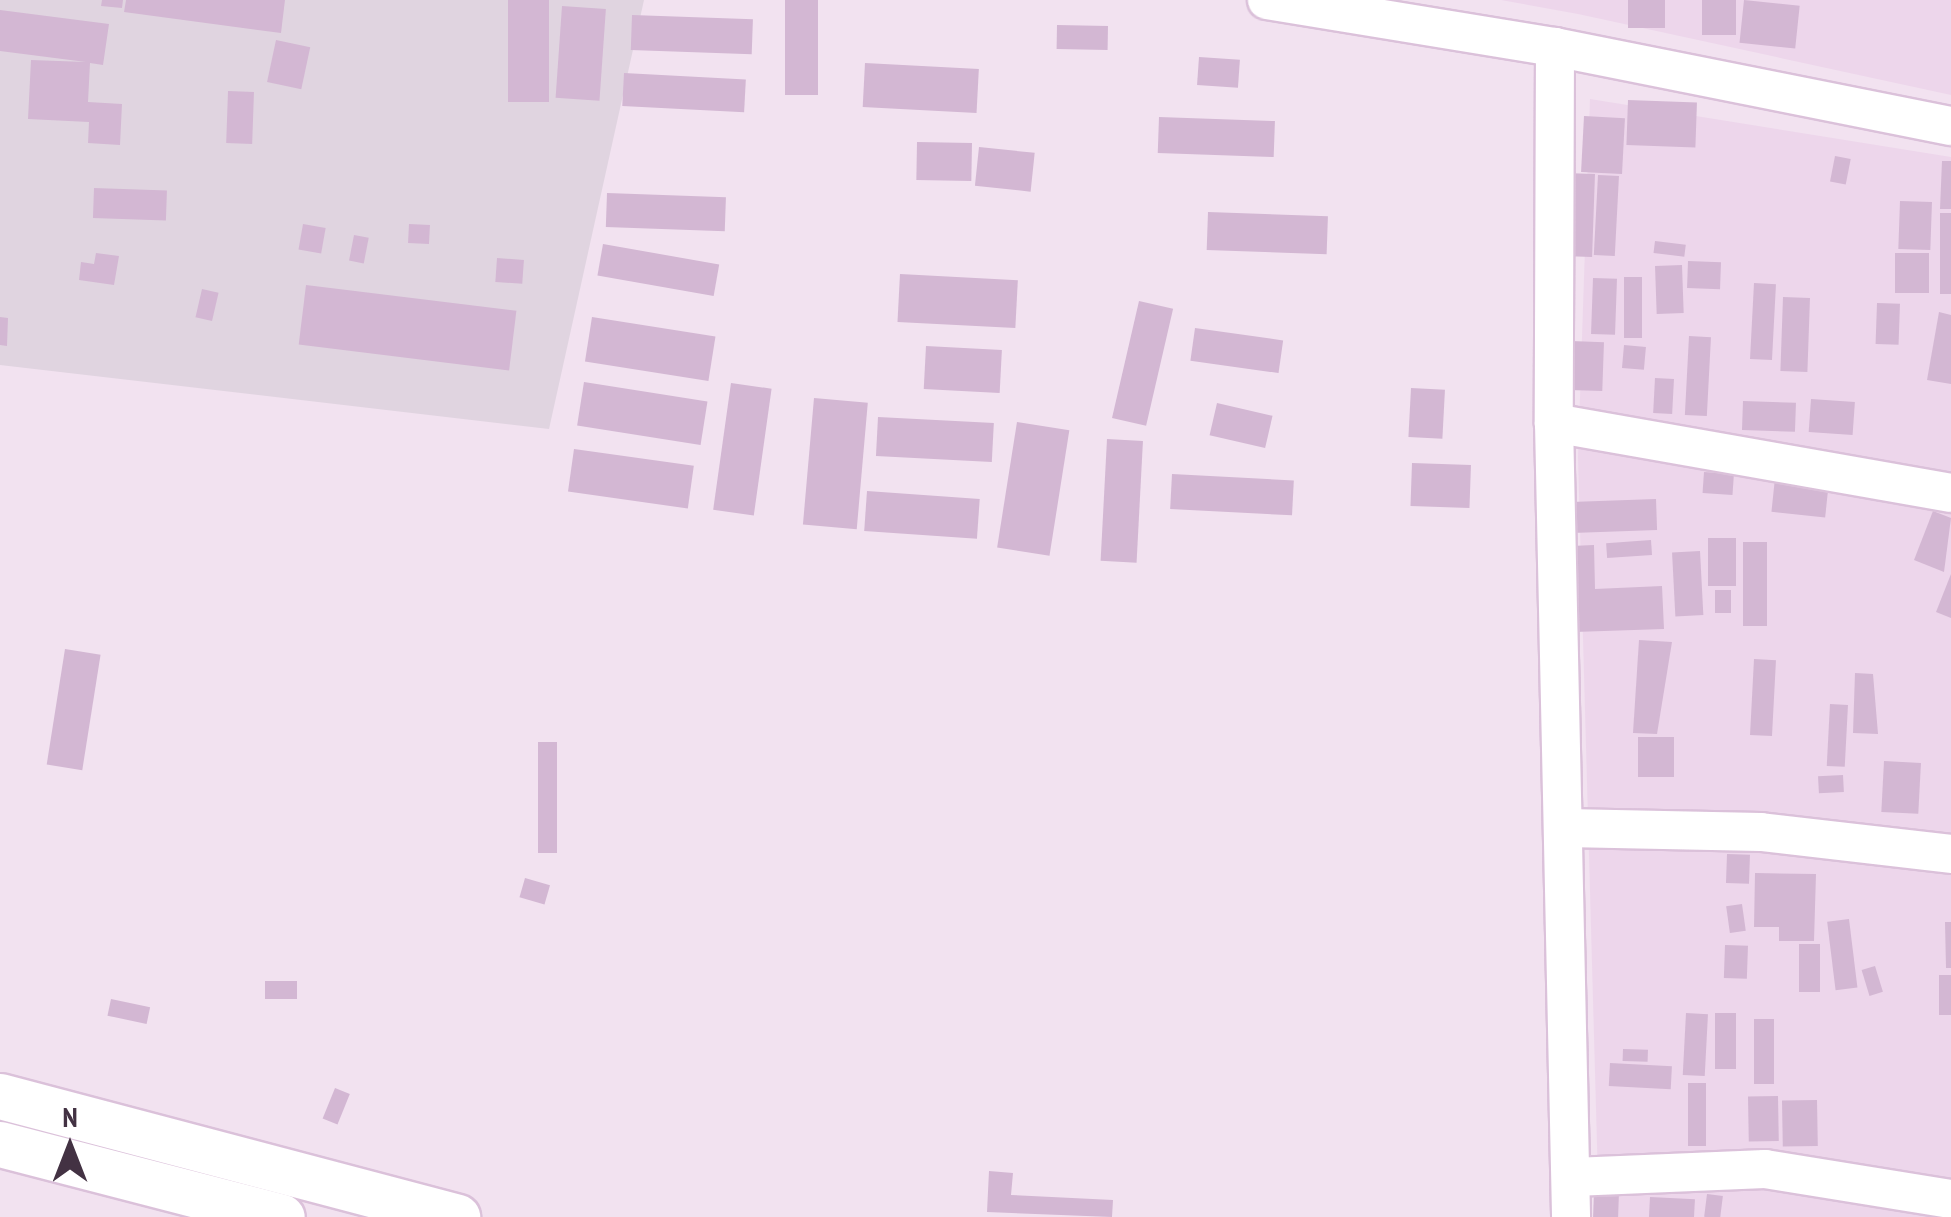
<!DOCTYPE html>
<html>
<head>
<meta charset="utf-8">
<style>
	body { margin:0 }
	#map { position:relative; width:1951px; height:1217px; overflow:hidden; background:#f2e2f0; font-family:"PT Sans Narrow",sans-serif }
	div>[style] { position:absolute }
	.residential>* { inset:0; background:#edd6eb }
	.industrial>* { inset:0; background:#e0d4e0 }
	.building>* { inset:0; background:#d3b7d3; transform-origin:0 0 }
	.roads { filter:drop-shadow(2px 0 #dbc1da) drop-shadow(-2px 0 #dbc1da) drop-shadow(0 2px #dbc1da) drop-shadow(0 -2px #dbc1da) }
	.minor>* { height:38px; margin:-19px; padding:0 19px; transform-origin:19px; border-radius:19px; background:#fff }
	.tertiary>* { height:45px; margin:-22.5px; padding:0 22.5px; transform-origin:22.5px; border-radius:22.5px; background:#fff }
	span { translate:-50% -50%; white-space:nowrap; text-align:center; line-height:1.15; -webkit-text-stroke:8px #fff; paint-order:stroke }
	.north { position:absolute; left:20px; top:1097px; width:100px; height:100px; -webkit-text-stroke:8px #fff; paint-order:stroke; rotate:0deg; font-size:28px; font-weight:700; line-height:40px; text-align:center; color:#433243 }
	.north::after { content:''; display:block; margin:auto; width:35px; height:45px; background:#433243; clip-path:polygon(50% 0,100% 100%,50% 72%,0 100%) }
</style>
</head>
<body>
<div id="map">
	<div class="residential">
		<i style="clip-path:polygon(1501px 0,1951px 0,1951px 95px,1578px 14px)"></i>
		<i style="clip-path:polygon(1590px 99px,1951px 157px,1951px 1217px,1599px 1217px,1578px 457px)"></i>
	</div>
	<div class="industrial">
		<i style="clip-path:polygon(0 0,644px 0,549px 429px,0 365px)"></i>
	</div>
	<div class="building">
		<i style="clip-path:polygon(102px 0,123px 0,122px 8px,101px 6px)"></i>
		<i style="clip-path:polygon(126px 0,285px 0,281px 33px,124px 12px)"></i>
		<i style="left:508px;top:0;width:41px;height:102px"></i>
		<i style="left:785px;top:0;width:33px;height:95px"></i>
		<i style="left:1628px;top:0;width:37px;height:28px"></i>
		<i style="left:1702px;top:0;width:34px;height:35px"></i>
		<i style="left:1744px;top:0;width:56px;height:43px;rotate:6deg"></i>
		<i style="left:562px;top:6px;width:44px;height:92px;rotate:4deg"></i>
		<i style="clip-path:polygon(0 10px,109px 24px,103px 65px,90px 63px,88px 102px,122px 104px,120px 145px,88px 143px,89px 122px,28px 119px,31px 60px,86px 62px,0 51px)"></i>
		<i style="left:632px;top:15px;width:121px;height:35px;rotate:2deg"></i>
		<i style="left:1057px;top:25px;width:51px;height:24px;rotate:1deg"></i>
		<i style="left:276px;top:40px;width:35px;height:43px;rotate:12deg"></i>
		<i style="left:1199px;top:57px;width:41px;height:28px;rotate:4deg"></i>
		<i style="left:865px;top:63px;width:114px;height:44px;rotate:3deg"></i>
		<i style="left:624px;top:73px;width:122px;height:33px;rotate:3deg"></i>
		<i style="left:228px;top:91px;width:26px;height:52px;rotate:2deg"></i>
		<i style="left:1628px;top:100px;width:69px;height:45px;rotate:2deg"></i>
		<i style="left:1584px;top:116px;width:41px;height:56px;rotate:3deg"></i>
		<i style="left:1159px;top:117px;width:116px;height:36px;rotate:2deg"></i>
		<i style="left:917px;top:142px;width:55px;height:38px;rotate:1deg"></i>
		<i style="left:979px;top:147px;width:56px;height:39px;rotate:6deg"></i>
		<i style="left:1835px;top:156px;width:16px;height:26px;rotate:11deg"></i>
		<i style="clip-path:polygon(1942px 161px,1951px 161px,1951px 209px,1940px 209px)"></i>
		<i style="left:1565px;top:173px;width:30px;height:83px;rotate:2deg"></i>
		<i style="left:1598px;top:175px;width:21px;height:80px;rotate:3deg"></i>
		<i style="left:94px;top:188px;width:73px;height:30px;rotate:2deg"></i>
		<i style="left:607px;top:193px;width:119px;height:34px;rotate:2deg"></i>
		<i style="left:1900px;top:201px;width:32px;height:48px;rotate:2deg"></i>
		<i style="left:1208px;top:212px;width:120px;height:38px;rotate:2deg"></i>
		<i style="left:1940px;top:213px;width:11px;height:81px"></i>
		<i style="left:303px;top:224px;width:23px;height:26px;rotate:10deg"></i>
		<i style="left:409px;top:224px;width:21px;height:19px;rotate:3deg"></i>
		<i style="left:354px;top:235px;width:15px;height:26px;rotate:11deg"></i>
		<i style="left:1655px;top:241px;width:31px;height:12px;rotate:7deg"></i>
		<i style="left:603px;top:244px;width:118px;height:32px;rotate:10deg"></i>
		<i style="clip-path:polygon(96px 253px,119px 256px,114px 285px,79px 280px,81px 262px,94px 264px)"></i>
		<i style="left:1895px;top:253px;width:34px;height:40px"></i>
		<i style="left:497px;top:258px;width:27px;height:24px;rotate:4deg"></i>
		<i style="left:1688px;top:261px;width:33px;height:27px;rotate:2deg"></i>
		<i style="left:1682px;top:265px;width:48px;height:27px;rotate:88deg"></i>
		<i style="left:900px;top:274px;width:118px;height:48px;rotate:3deg"></i>
		<i style="left:1624px;top:277px;width:18px;height:61px"></i>
		<i style="left:1593px;top:278px;width:24px;height:56px;rotate:2deg"></i>
		<i style="left:1754px;top:283px;width:22px;height:76px;rotate:3deg"></i>
		<i style="left:306px;top:285px;width:212px;height:60px;rotate:7deg"></i>
		<i style="left:202px;top:289px;width:17px;height:29px;rotate:13deg"></i>
		<i style="left:1783px;top:297px;width:27px;height:74px;rotate:2deg"></i>
		<i style="left:1139px;top:301px;width:35px;height:120px;rotate:13deg"></i>
		<i style="left:1877px;top:303px;width:23px;height:41px;rotate:2deg"></i>
		<i style="clip-path:polygon(1939px 312px,1951px 315px,1951px 384px,1927px 380px)"></i>
		<i style="clip-path:polygon(0 317px,8px 318px,7px 346px,0 345px)"></i>
		<i style="left:592px;top:317px;width:125px;height:45px;rotate:9deg"></i>
		<i style="left:1195px;top:328px;width:89px;height:33px;rotate:8deg"></i>
		<i style="left:1689px;top:336px;width:22px;height:79px;rotate:3deg"></i>
		<i style="left:1571px;top:341px;width:33px;height:49px;rotate:2deg"></i>
		<i style="left:1624px;top:345px;width:22px;height:23px;rotate:5deg"></i>
		<i style="left:926px;top:346px;width:76px;height:43px;rotate:3deg"></i>
		<i style="left:1655px;top:378px;width:19px;height:35px;rotate:3deg"></i>
		<i style="left:584px;top:382px;width:125px;height:44px;rotate:9deg"></i>
		<i style="left:731px;top:383px;width:41px;height:128px;rotate:8deg"></i>
		<i style="left:1411px;top:388px;width:34px;height:49px;rotate:3deg"></i>
		<i style="left:814px;top:398px;width:54px;height:127px;rotate:5deg"></i>
		<i style="left:1811px;top:399px;width:44px;height:33px;rotate:4deg"></i>
		<i style="left:1743px;top:401px;width:53px;height:29px;rotate:2deg"></i>
		<i style="left:1217px;top:403px;width:57px;height:33px;rotate:13deg"></i>
		<i style="left:878px;top:417px;width:116px;height:39px;rotate:3deg"></i>
		<i style="left:1017px;top:422px;width:53px;height:127px;rotate:9deg"></i>
		<i style="left:1107px;top:439px;width:36px;height:122px;rotate:3deg"></i>
		<i style="left:574px;top:449px;width:121px;height:43px;rotate:8deg"></i>
		<i style="left:1412px;top:463px;width:59px;height:43px;rotate:2deg"></i>
		<i style="left:1704px;top:472px;width:30px;height:21px;rotate:4deg"></i>
		<i style="left:1172px;top:474px;width:122px;height:35px;rotate:3deg"></i>
		<i style="left:1775px;top:478px;width:54px;height:34px;rotate:6deg"></i>
		<i style="left:867px;top:491px;width:113px;height:40px;rotate:4deg"></i>
		<i style="left:1656px;top:499px;width:31px;height:85px;rotate:88deg"></i>
		<i style="clip-path:polygon(1933px 511px,1951px 518px,1944px 572px,1914px 560px)"></i>
		<i style="left:1708px;top:538px;width:28px;height:48px"></i>
		<i style="left:1651px;top:540px;width:15px;height:45px;rotate:86deg"></i>
		<i style="left:1743px;top:542px;width:24px;height:84px"></i>
		<i style="clip-path:polygon(1594px 545px,1595px 589px,1662px 586px,1664px 629px,1574px 632px,1571px 546px)"></i>
		<i style="left:1700px;top:551px;width:64px;height:28px;rotate:87deg"></i>
		<i style="clip-path:polygon(1951px 574px,1951px 618px,1936px 612px)"></i>
		<i style="left:1715px;top:590px;width:16px;height:23px"></i>
		<i style="clip-path:polygon(1639px 640px,1672px 642px,1657px 734px,1633px 733px)"></i>
		<i style="left:65px;top:649px;width:36px;height:117px;rotate:9deg"></i>
		<i style="left:1754px;top:659px;width:22px;height:76px;rotate:3deg"></i>
		<i style="clip-path:polygon(1855px 673px,1873px 674px,1878px 734px,1853px 733px)"></i>
		<i style="left:1830px;top:704px;width:18px;height:62px;rotate:3deg"></i>
		<i style="left:1638px;top:737px;width:36px;height:40px"></i>
		<i style="left:538px;top:742px;width:19px;height:111px"></i>
		<i style="left:1884px;top:761px;width:37px;height:51px;rotate:3deg"></i>
		<i style="left:1843px;top:775px;width:17px;height:25px;rotate:87deg"></i>
		<i style="left:1727px;top:854px;width:23px;height:29px;rotate:2deg"></i>
		<i style="clip-path:polygon(1755px 873px,1816px 874px,1814px 941px,1779px 941px,1779px 927px,1754px 927px)"></i>
		<i style="left:525px;top:878px;width:26px;height:20px;rotate:16deg"></i>
		<i style="left:1742px;top:904px;width:27px;height:16px;rotate:82deg"></i>
		<i style="left:1849px;top:919px;width:69px;height:22px;rotate:83deg"></i>
		<i style="clip-path:polygon(1945px 922px,1951px 922px,1951px 968px,1946px 968px)"></i>
		<i style="left:1799px;top:944px;width:21px;height:48px"></i>
		<i style="left:1725px;top:945px;width:23px;height:33px;rotate:2deg"></i>
		<i style="left:1875px;top:966px;width:27px;height:14px;rotate:73deg"></i>
		<i style="left:1951px;top:975px;width:40px;height:12px;rotate:90deg"></i>
		<i style="left:297px;top:981px;width:18px;height:32px;rotate:90deg"></i>
		<i style="left:111px;top:999px;width:40px;height:17px;rotate:12deg"></i>
		<i style="left:1686px;top:1013px;width:22px;height:62px;rotate:3deg"></i>
		<i style="left:1715px;top:1013px;width:21px;height:56px"></i>
		<i style="left:1754px;top:1019px;width:20px;height:65px"></i>
		<i style="left:1623px;top:1049px;width:25px;height:12px;rotate:2deg"></i>
		<i style="left:1610px;top:1063px;width:62px;height:23px;rotate:3deg"></i>
		<i style="left:1688px;top:1083px;width:18px;height:63px"></i>
		<i style="left:335px;top:1088px;width:16px;height:33px;rotate:22deg"></i>
		<i style="left:1778px;top:1096px;width:45px;height:30px;rotate:89deg"></i>
		<i style="left:1817px;top:1100px;width:46px;height:35px;rotate:89deg"></i>
		<i style="clip-path:polygon(989px 1171px,1013px 1173px,1011px 1195px,1113px 1200px,1112px 1217px,987px 1212px)"></i>
		<i style="left:1594px;top:1191px;width:25px;height:26px;rotate:2deg"></i>
		<i style="left:1707px;top:1194px;width:16px;height:23px;rotate:7deg"></i>
		<i style="left:1650px;top:1197px;width:45px;height:20px;rotate:3deg"></i>
	</div>
	<div class="roads">
		<div class="minor">
			<i style="left:1267px;top:0;width:292px;rotate:9.3deg"></i>
			<i style="left:1555px;top:47px;width:404px;rotate:11.3deg"></i>
			<i style="left:1555px;top:47px;width:376px;rotate:90.2deg"></i>
			<i style="left:1554px;top:423px;width:794px;rotate:88.77deg"></i>
			<i style="left:1554px;top:423px;width:403px;rotate:10deg"></i>
			<i style="left:1566px;top:828px;width:195px;rotate:1.2deg"></i>
			<i style="left:1761px;top:832px;width:191px;rotate:6.6deg"></i>
			<i style="left:1573px;top:1177px;width:192px;rotate:-2.4deg"></i>
			<i style="left:1765px;top:1169px;width:188px;rotate:9.2deg"></i>
		</div>
		<div class="tertiary">
			<i style="left:0;top:1096px;width:473px;rotate:14.8deg"></i>
			<i style="left:0;top:1144px;width:291px;rotate:14.5deg"></i>
		</div>
	</div>
	<div class="north">N</div>
</div>
</body>
</html>
